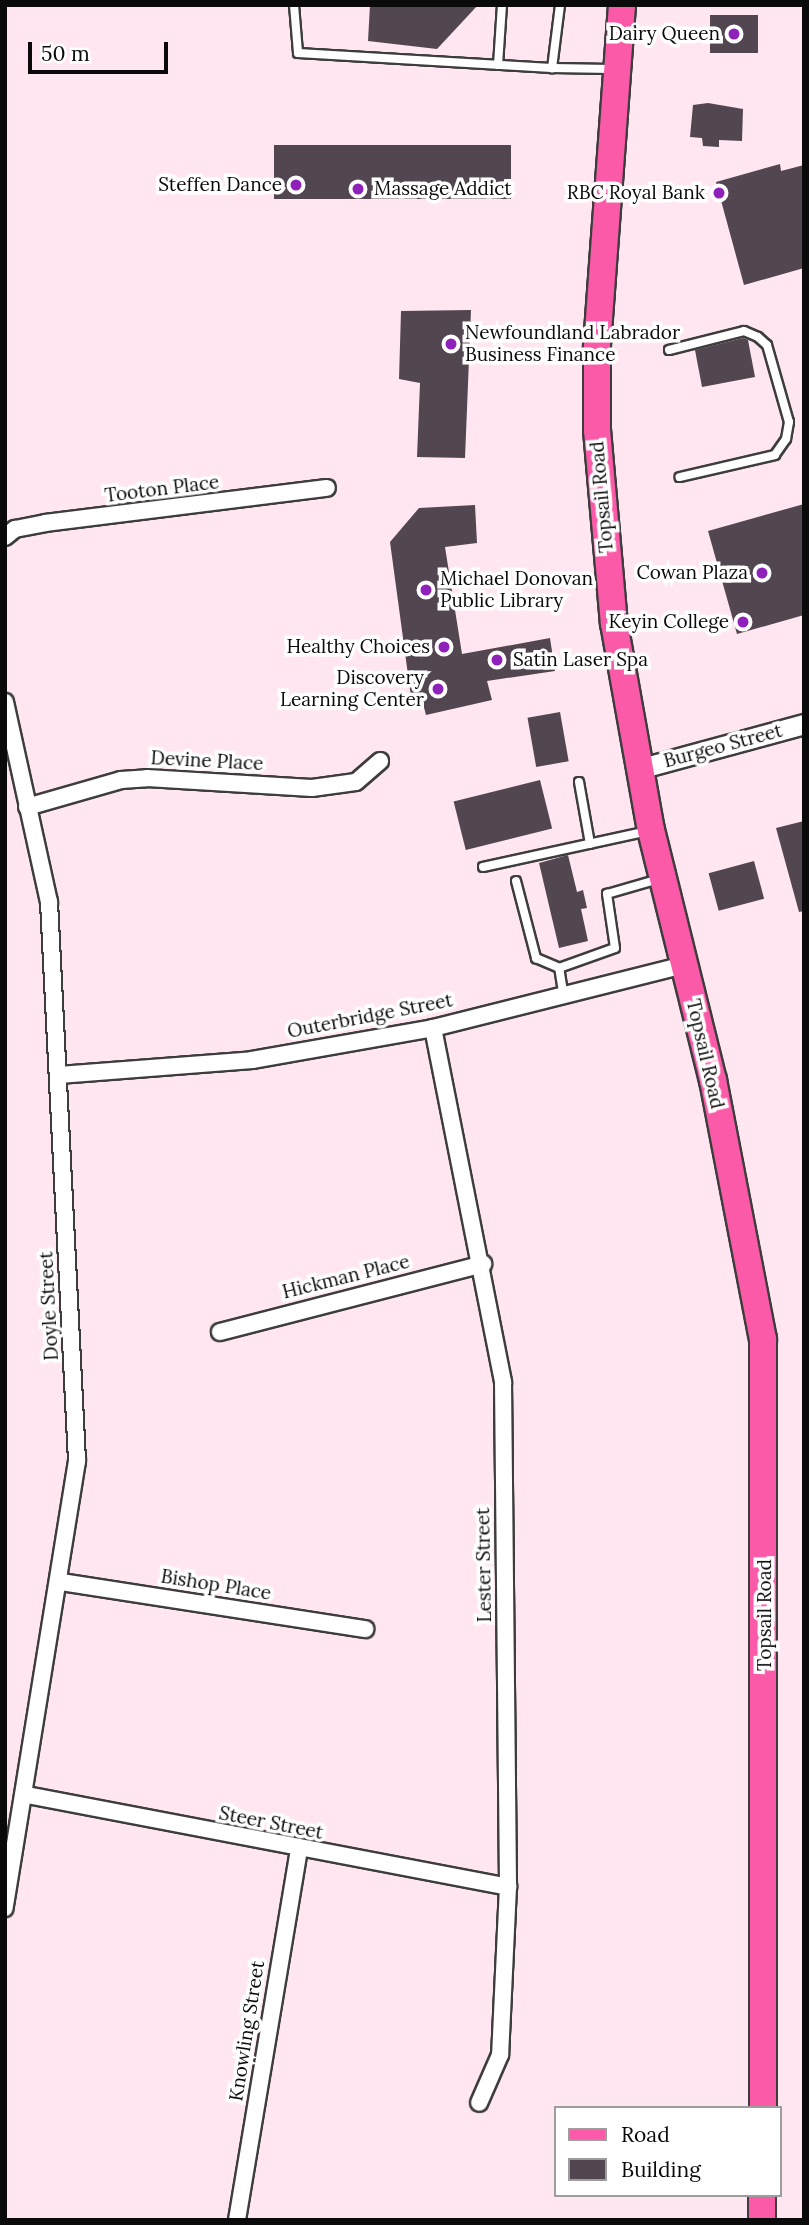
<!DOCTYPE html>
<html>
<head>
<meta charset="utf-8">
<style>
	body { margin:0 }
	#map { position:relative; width:809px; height:2225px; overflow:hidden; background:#ffe6f1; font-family:Lora,serif }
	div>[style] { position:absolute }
	.building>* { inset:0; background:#524650; transform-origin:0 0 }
	.roads { filter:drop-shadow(2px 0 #3d3d3d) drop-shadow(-2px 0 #3d3d3d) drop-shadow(0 2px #3d3d3d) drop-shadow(0 -2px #3d3d3d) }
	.service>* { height:8px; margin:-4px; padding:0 4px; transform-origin:4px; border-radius:4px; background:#fff }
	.minor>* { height:16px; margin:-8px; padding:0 8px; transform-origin:8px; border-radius:8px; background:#fff }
	.tertiary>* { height:19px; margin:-9.5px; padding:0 9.5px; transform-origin:9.5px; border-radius:9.5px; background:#fff }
	.primary>* { height:26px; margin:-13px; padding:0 13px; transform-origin:13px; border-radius:13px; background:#fb5aa8 }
	.dots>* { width:19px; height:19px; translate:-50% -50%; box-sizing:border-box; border:4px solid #fff; border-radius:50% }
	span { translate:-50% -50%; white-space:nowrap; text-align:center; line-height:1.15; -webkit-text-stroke:7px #fff; paint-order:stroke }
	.poi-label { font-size:19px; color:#0a0a0a }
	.right { translate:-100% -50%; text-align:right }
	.left { translate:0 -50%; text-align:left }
	.street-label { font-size:19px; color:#0a0a0a }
	.frame { position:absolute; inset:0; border:7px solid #0a0a0a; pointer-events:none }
	.legend { position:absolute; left:554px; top:2106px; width:228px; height:91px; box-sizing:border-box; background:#fff; border:2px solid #9d9d9d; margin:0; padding:9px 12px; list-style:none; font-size:21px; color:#0a0a0a }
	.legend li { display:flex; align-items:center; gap:14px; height:35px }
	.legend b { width:35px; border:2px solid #9d9d9d }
	.scale { position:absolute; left:28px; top:42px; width:140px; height:32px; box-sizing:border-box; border:4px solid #0a0a0a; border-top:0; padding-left:9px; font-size:21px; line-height:24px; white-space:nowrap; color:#0a0a0a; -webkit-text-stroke:5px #fff; paint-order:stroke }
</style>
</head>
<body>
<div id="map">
	<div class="building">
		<i style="clip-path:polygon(370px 5px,478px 5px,437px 49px,368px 41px)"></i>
		<i style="left:710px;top:15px;width:48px;height:38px"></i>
		<i style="clip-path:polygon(708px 103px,743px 109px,742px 141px,719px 140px,719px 147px,703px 146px,702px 138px,690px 137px,693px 105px)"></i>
		<i style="left:274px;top:145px;width:237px;height:54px"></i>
		<i style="clip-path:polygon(780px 164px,781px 171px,804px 165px,804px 268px,744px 285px,716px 182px)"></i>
		<i style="clip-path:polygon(471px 310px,465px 458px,417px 457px,420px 383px,399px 379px,401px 311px)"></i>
		<i style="clip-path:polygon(743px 338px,748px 340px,755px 377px,702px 387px,695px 350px)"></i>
		<i style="clip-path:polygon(804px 504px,804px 615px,737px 634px,708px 531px)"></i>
		<i style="clip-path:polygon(475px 505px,477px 543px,445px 547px,462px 654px,550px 638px,555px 671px,487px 681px,492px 700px,426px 715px,421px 696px,411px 697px,390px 542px,419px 508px)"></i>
		<i style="left:560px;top:712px;width:50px;height:33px;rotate:80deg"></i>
		<i style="left:540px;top:780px;width:50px;height:89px;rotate:76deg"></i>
		<i style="clip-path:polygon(804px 821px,804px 911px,799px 912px,776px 828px)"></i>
		<i style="clip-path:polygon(568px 855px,577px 892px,583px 890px,587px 908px,581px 909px,588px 941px,559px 948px,539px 863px)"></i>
		<i style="left:754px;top:861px;width:39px;height:47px;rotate:75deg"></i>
	</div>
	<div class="roads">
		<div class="service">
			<i style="left:294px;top:5px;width:48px;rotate:85.2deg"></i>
			<i style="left:298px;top:53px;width:254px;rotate:3.4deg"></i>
			<i style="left:560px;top:5px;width:64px;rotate:97.2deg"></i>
			<i style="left:552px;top:68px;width:60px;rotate:1deg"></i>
			<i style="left:498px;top:65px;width:60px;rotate:-86.2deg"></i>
			<i style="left:669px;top:350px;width:77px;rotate:-14.2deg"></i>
			<i style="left:744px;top:331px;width:15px;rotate:23deg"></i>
			<i style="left:758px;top:337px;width:12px;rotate:42deg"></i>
			<i style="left:767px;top:345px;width:80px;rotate:74.1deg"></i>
			<i style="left:789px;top:422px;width:17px;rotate:100deg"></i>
			<i style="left:786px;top:439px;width:19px;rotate:125deg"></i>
			<i style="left:775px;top:455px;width:98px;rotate:167deg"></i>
			<i style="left:579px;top:782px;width:63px;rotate:79.9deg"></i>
			<i style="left:483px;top:867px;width:169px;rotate:-12.3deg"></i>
			<i style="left:516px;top:881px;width:80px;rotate:75.4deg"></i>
			<i style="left:536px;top:958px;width:25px;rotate:23deg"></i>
			<i style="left:563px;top:992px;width:24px;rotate:-99deg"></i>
			<i style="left:559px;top:968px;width:59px;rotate:-19.7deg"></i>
			<i style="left:615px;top:948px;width:55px;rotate:-98.4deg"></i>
			<i style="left:607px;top:894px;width:54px;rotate:-16.1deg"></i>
		</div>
		<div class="minor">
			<i style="left:5px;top:537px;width:13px;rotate:-39deg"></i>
			<i style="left:15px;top:529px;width:31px;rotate:-11deg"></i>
			<i style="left:45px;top:523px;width:284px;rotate:-7.1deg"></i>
			<i style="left:5px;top:702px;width:205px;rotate:77.6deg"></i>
			<i style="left:49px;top:902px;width:560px;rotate:87.13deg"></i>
			<i style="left:77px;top:1461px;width:453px;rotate:99.2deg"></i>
			<i style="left:27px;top:807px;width:98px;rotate:-16deg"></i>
			<i style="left:121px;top:780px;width:26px;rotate:-4deg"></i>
			<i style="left:147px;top:778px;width:165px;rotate:3.5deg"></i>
			<i style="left:312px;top:788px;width:44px;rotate:-7.8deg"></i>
			<i style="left:356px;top:782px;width:32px;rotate:-41deg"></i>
			<i style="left:433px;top:1028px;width:361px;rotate:78.8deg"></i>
			<i style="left:503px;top:1382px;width:505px;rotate:89.43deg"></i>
			<i style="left:508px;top:1887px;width:168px;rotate:92.7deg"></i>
			<i style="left:500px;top:2055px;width:52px;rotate:113.6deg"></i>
			<i style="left:59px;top:1075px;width:194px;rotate:-4.4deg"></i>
			<i style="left:252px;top:1060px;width:184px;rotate:-10deg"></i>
			<i style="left:433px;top:1028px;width:258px;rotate:-14.1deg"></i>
			<i style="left:220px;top:1332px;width:272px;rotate:-14.5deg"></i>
			<i style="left:61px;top:1582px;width:308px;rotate:8.8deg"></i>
			<i style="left:27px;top:1795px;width:490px;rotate:10.8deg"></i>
			<i style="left:237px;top:2220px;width:375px;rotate:-80.5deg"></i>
		</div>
		<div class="tertiary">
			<i style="left:642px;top:768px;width:168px;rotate:-15.2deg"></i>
		</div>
		<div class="primary">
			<i style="left:622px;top:5px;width:345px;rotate:94.2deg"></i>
			<i style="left:597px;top:349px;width:81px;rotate:90deg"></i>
			<i style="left:597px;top:430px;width:194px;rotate:85deg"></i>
			<i style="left:614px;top:623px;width:210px;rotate:79.9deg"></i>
			<i style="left:651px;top:830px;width:258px;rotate:76.1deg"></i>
			<i style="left:713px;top:1080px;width:264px;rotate:79.1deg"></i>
			<i style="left:763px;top:1339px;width:769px;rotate:90deg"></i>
			<i style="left:762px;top:2220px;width:25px;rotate:-90deg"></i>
		</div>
	</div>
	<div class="dots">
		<i style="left:734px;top:34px;background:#8e21ba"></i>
		<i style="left:296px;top:185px;background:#8e21ba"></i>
		<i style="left:358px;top:189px;background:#8e21ba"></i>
		<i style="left:719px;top:193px;background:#8e21ba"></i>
		<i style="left:451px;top:344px;background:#8e21ba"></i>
		<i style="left:762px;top:573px;background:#8e21ba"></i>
		<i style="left:426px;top:590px;background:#8e21ba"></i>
		<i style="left:743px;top:622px;background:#8e21ba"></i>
		<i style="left:444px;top:647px;background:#8e21ba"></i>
		<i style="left:497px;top:660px;background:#8e21ba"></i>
		<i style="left:438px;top:689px;background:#8e21ba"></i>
	</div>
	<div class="poi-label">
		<span class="right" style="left:720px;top:34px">Dairy Queen</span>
		<span class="right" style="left:282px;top:185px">Steffen Dance</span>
		<span class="left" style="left:374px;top:189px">Massage Addict</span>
		<span class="right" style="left:705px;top:193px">RBC Royal Bank</span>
		<span class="left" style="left:465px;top:344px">Newfoundland Labrador<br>Business Finance</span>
		<span class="right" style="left:748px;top:573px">Cowan Plaza</span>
		<span class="left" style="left:440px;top:590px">Michael Donovan<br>Public Library</span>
		<span class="right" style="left:729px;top:622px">Keyin College</span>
		<span class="right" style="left:430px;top:647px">Healthy Choices</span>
		<span class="left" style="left:513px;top:660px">Satin Laser Spa</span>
		<span class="right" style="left:424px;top:689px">Discovery<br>Learning Center</span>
	</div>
	<div class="street-label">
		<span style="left:162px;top:489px;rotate:-7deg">Tooton Place</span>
		<span style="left:602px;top:497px;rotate:-95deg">Topsail Road</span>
		<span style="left:723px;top:746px;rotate:-15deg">Burgeo Street</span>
		<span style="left:207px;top:761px;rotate:3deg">Devine Place</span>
		<span style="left:370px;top:1016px;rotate:-11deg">Outerbridge Street</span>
		<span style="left:705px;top:1054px;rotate:77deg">Topsail Road</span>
		<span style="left:346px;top:1277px;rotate:-14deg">Hickman Place</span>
		<span style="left:49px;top:1306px;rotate:-93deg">Doyle Street</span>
		<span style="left:484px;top:1565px;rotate:-91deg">Lester Street</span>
		<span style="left:216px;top:1585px;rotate:9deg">Bishop Place</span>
		<span style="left:765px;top:1615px;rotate:-90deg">Topsail Road</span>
		<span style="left:271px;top:1823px;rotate:11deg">Steer Street</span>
		<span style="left:247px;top:2031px;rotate:-81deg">Knowling Street</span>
	</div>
	<div class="frame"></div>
	<ul class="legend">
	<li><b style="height:9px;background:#fb5aa8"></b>Road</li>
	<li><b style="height:19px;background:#524650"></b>Building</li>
	</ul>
	<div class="scale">50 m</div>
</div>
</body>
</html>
